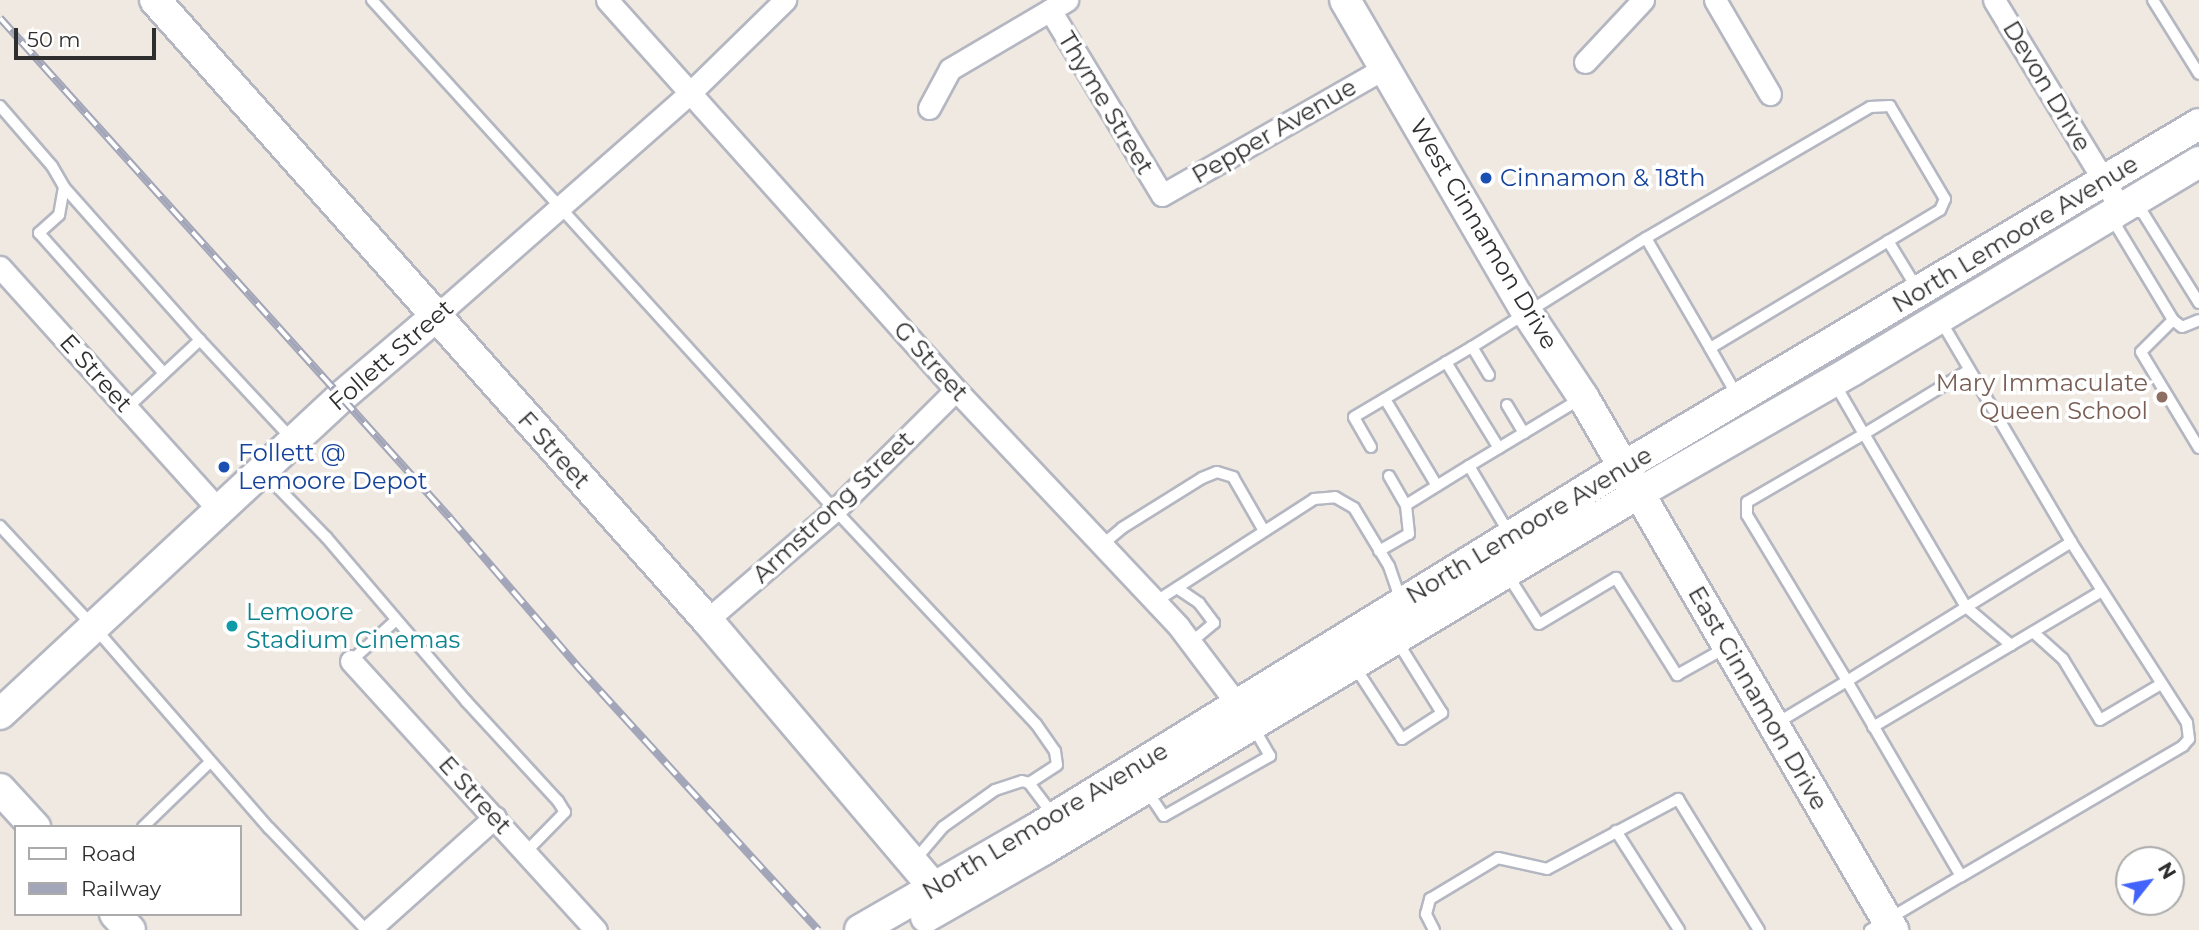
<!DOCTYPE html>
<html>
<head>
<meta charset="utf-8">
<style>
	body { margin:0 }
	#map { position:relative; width:2199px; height:930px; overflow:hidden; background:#efe9e1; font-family:Montserrat,sans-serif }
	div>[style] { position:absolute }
	.roads { filter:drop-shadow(2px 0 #b4b7c1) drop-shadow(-2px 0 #b4b7c1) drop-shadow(0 2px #b4b7c1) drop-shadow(0 -2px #b4b7c1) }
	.lane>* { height:10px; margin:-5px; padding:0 5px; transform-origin:5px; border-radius:5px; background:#fff }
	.street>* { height:21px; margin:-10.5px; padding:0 10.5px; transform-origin:10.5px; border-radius:10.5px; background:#fff }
	.secondary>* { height:30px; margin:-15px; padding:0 15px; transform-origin:15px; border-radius:15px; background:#fff }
	.rail>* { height:8px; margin-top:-4px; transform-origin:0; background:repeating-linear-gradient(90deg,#fff 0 16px,#a3a6b8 0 32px); box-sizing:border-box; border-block:2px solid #a3a6b8 }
	.dots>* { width:19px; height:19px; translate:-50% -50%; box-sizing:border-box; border:4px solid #fff; border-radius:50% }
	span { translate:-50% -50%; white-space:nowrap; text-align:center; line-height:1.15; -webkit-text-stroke:7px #fff; paint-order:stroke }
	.street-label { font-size:24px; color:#2e2e2e }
	.transit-label { font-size:24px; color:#164399 }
	.left { translate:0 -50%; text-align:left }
	.education-label { font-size:24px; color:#785e54 }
	.right { translate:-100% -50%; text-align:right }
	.culture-label { font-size:24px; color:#0d838f }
	.legend { position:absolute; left:14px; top:825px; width:228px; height:91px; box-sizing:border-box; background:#fff; border:2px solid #ababab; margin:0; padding:9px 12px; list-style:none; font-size:21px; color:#2e2e2e }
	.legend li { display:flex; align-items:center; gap:14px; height:35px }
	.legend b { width:35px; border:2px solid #ababab }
	.north { position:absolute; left:2115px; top:846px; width:70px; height:70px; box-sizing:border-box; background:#fff; border:2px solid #ababab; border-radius:50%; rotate:59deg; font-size:19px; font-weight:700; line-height:28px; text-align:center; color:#2e2e2e }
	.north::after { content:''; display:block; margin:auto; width:24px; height:32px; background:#4264fb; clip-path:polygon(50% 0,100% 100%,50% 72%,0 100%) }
	.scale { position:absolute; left:14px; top:28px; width:142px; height:32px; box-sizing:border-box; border:4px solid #2e2e2e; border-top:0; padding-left:9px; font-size:21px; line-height:24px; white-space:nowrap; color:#2e2e2e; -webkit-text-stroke:5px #fff; paint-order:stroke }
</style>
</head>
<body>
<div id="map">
	<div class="roads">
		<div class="lane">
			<i style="left:372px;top:0;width:689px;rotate:47.77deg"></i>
			<i style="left:835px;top:510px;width:294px;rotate:46.8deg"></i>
			<i style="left:1036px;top:724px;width:33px;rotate:55deg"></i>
			<i style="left:1055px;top:751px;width:14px;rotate:82deg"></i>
			<i style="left:1057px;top:765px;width:33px;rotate:147deg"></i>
			<i style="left:2153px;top:0;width:87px;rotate:58.1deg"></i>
			<i style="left:0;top:106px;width:79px;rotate:49.1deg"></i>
			<i style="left:52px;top:166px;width:24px;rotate:60deg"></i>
			<i style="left:64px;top:187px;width:28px;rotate:100deg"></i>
			<i style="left:59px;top:215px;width:27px;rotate:138deg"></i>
			<i style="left:39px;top:233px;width:186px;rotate:48.3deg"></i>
			<i style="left:64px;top:187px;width:205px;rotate:48.4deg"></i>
			<i style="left:2130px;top:210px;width:13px;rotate:13deg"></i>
			<i style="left:2143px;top:213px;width:106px;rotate:58.1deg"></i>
			<i style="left:2120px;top:216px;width:11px;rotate:105deg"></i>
			<i style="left:2117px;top:227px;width:109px;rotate:58.9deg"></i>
			<i style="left:2173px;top:320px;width:11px;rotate:38deg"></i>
			<i style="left:2182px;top:327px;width:18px;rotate:-22deg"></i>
			<i style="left:1888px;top:241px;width:57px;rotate:58.5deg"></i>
			<i style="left:2173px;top:320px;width:45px;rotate:135deg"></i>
			<i style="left:2141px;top:352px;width:112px;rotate:58.9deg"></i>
			<i style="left:1941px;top:321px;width:256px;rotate:59.5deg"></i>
			<i style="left:1710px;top:348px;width:56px;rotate:60.3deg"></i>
			<i style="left:1446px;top:362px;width:101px;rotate:58.4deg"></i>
			<i style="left:1489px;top:375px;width:33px;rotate:-121deg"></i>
			<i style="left:1472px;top:347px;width:205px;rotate:-32.1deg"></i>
			<i style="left:1646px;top:238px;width:259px;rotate:-30.3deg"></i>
			<i style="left:1870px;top:107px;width:20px;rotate:-3deg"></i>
			<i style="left:1890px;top:106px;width:108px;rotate:59.4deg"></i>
			<i style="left:1945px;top:199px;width:12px;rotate:114deg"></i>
			<i style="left:1940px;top:210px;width:268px;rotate:149deg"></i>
			<i style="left:1710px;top:348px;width:127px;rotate:-120.2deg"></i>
			<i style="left:1835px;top:384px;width:58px;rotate:59.9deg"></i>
			<i style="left:1864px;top:434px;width:135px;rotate:149.8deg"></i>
			<i style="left:1747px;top:502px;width:13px;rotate:90deg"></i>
			<i style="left:1747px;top:515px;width:194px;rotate:58.9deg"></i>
			<i style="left:1847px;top:681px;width:264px;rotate:-31.8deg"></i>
			<i style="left:2071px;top:542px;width:215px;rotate:57.3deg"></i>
			<i style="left:2187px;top:723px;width:16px;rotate:83deg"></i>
			<i style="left:2189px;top:739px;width:9px;rotate:131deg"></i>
			<i style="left:2183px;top:746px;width:257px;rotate:149.6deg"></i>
			<i style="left:1385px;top:399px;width:101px;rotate:59.1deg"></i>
			<i style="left:1507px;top:405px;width:33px;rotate:59deg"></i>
			<i style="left:127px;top:408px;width:100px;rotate:-43deg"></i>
			<i style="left:200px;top:340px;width:135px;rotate:47.1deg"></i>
			<i style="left:1371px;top:447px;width:34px;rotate:-120deg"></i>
			<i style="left:1354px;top:417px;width:137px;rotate:-30.7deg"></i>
			<i style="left:263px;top:472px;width:91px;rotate:45.9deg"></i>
			<i style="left:326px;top:537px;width:216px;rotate:49.5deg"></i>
			<i style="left:466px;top:701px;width:136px;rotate:47.4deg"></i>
			<i style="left:558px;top:801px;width:13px;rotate:58deg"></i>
			<i style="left:565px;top:812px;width:56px;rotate:134.3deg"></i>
			<i style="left:1389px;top:476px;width:34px;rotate:60deg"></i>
			<i style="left:1406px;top:505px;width:74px;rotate:-31.8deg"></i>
			<i style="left:0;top:526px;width:138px;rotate:47.1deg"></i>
			<i style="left:94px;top:627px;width:267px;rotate:49deg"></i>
			<i style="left:269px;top:828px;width:141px;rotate:46.4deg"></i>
			<i style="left:1509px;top:533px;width:78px;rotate:-120.8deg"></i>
			<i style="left:1469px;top:466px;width:130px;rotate:-31.1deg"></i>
			<i style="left:1102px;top:545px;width:26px;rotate:-40deg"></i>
			<i style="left:1122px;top:528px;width:94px;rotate:-32deg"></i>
			<i style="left:1202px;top:478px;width:16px;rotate:-22deg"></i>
			<i style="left:1217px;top:472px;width:17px;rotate:17deg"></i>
			<i style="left:1233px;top:477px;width:62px;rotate:60.1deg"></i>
			<i style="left:1379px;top:551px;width:34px;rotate:-30deg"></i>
			<i style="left:1409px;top:534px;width:29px;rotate:-96deg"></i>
			<i style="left:1507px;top:574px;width:59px;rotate:57.4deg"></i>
			<i style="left:1539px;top:624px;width:90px;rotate:-30.9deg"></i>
			<i style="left:1616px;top:578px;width:115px;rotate:57.8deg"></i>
			<i style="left:1677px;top:675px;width:57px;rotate:-29.2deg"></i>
			<i style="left:1177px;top:588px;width:27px;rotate:34deg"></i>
			<i style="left:1199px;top:603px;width:25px;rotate:53deg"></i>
			<i style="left:1214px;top:623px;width:30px;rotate:140deg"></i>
			<i style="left:1155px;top:602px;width:189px;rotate:-32.9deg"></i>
			<i style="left:1314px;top:499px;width:21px;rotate:-5deg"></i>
			<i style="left:1335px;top:497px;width:22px;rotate:30deg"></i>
			<i style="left:1354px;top:508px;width:68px;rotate:58.9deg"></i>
			<i style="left:1389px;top:566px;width:37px;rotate:71deg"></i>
			<i style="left:2033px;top:632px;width:40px;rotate:42deg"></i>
			<i style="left:2063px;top:659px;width:71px;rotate:58.8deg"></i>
			<i style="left:2100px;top:720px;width:71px;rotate:-30.5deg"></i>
			<i style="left:2011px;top:645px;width:106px;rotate:-30.7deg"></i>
			<i style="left:351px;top:661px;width:61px;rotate:-42.3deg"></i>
			<i style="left:1355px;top:667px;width:86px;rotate:56.9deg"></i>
			<i style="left:1402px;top:739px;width:48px;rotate:-33deg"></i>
			<i style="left:1442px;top:713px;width:85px;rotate:-122deg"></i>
			<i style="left:1777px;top:723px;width:82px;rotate:-31deg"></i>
			<i style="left:1847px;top:681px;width:226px;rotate:59.7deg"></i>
			<i style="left:1961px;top:876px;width:106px;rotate:149.3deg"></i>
			<i style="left:1873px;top:727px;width:161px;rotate:-30.7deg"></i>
			<i style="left:2011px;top:645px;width:59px;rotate:-139.8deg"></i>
			<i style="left:1966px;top:607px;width:201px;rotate:-120.5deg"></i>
			<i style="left:1864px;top:434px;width:123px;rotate:-31.4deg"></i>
			<i style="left:1147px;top:791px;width:30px;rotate:56deg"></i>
			<i style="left:1164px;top:816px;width:122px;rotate:-29.5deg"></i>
			<i style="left:1270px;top:756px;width:34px;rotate:-120deg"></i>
			<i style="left:143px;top:827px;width:93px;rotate:-44.1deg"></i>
			<i style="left:1616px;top:831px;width:117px;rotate:57.5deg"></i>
			<i style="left:915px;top:860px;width:43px;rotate:-49.7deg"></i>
			<i style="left:943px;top:827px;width:64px;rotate:-35.4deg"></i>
			<i style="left:995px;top:790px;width:28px;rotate:-18deg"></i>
			<i style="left:1022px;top:781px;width:7px;rotate:16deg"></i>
			<i style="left:1029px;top:783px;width:40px;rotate:53deg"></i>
			<i style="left:1434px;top:930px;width:18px;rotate:-117deg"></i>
			<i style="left:1426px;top:914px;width:16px;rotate:-75deg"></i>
			<i style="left:1430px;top:899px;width:79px;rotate:-31.1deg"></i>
			<i style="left:1498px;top:858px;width:50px;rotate:12.7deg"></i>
			<i style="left:1547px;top:869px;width:149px;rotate:-28.1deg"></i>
			<i style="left:1678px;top:799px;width:154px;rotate:58.3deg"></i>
		</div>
		<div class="street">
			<i style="left:607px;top:0;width:523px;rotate:48.18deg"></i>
			<i style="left:956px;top:390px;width:325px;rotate:46.7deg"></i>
			<i style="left:1179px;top:627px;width:111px;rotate:53deg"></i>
			<i style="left:1715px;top:0;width:109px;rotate:59.7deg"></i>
			<i style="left:1994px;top:0;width:245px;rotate:58.7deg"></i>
			<i style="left:1050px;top:10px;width:216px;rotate:58.8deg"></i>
			<i style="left:1162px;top:195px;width:257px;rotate:-29.7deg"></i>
			<i style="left:1585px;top:62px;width:85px;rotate:-46.9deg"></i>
			<i style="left:929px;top:108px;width:44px;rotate:-61.7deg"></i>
			<i style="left:950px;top:69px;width:136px;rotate:-30.5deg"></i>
			<i style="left:0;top:267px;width:329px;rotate:48deg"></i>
			<i style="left:435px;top:317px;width:341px;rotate:-41.3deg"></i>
			<i style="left:691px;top:92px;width:132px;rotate:-44.4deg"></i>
			<i style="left:707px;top:620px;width:169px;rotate:-40.7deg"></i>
			<i style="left:835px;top:510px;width:170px;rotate:-44.8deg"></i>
			<i style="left:351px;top:661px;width:364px;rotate:47.7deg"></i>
			<i style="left:369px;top:930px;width:169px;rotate:-41.9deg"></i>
		</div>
		<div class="secondary">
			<i style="left:155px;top:0;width:830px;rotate:48.32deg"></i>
			<i style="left:707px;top:620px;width:370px;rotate:49.7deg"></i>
			<i style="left:1345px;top:0;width:363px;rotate:59.8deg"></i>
			<i style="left:1528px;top:314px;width:100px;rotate:56.5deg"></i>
			<i style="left:1583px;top:397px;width:617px;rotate:59.82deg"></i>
			<i style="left:0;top:714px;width:466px;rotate:-42.9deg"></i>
			<i style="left:341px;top:397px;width:123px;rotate:-40.4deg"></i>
			<i style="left:0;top:789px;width:52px;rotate:47.4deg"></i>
			<i style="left:115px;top:914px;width:22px;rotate:47deg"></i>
			<i style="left:926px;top:917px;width:135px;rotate:-29.8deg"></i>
			<i style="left:1043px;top:850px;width:695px;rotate:-30.92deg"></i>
			<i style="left:1639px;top:493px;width:247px;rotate:-29.9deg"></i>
			<i style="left:1853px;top:370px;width:404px;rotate:-31deg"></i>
			<i style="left:860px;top:930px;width:201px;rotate:-29.9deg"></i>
			<i style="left:1034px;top:830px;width:692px;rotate:-31.65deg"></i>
			<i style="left:1623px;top:467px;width:670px;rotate:-30.77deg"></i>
		</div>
	</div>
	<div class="rail">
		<i style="left:0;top:18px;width:673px;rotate:48.01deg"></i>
		<i style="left:450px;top:518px;width:198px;rotate:49.3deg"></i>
		<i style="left:579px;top:668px;width:355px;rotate:47.6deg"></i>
	</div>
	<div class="dots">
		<i style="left:1486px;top:178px;background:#1a4fb4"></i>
		<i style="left:2162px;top:397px;background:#8d6e63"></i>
		<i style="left:224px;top:467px;background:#1a4fb4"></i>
		<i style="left:232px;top:626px;background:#0f9aa8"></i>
	</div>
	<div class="street-label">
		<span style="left:2047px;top:86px;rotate:59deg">Devon Drive</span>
		<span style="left:1106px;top:103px;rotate:59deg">Thyme Street</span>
		<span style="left:1274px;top:131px;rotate:-30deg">Pepper Avenue</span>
		<span style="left:1484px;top:234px;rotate:59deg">West Cinnamon Drive</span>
		<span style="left:2015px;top:234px;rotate:-31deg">North Lemoore Avenue</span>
		<span style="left:391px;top:355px;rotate:-41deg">Follett Street</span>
		<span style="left:931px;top:361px;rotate:48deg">G Street</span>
		<span style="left:96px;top:373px;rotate:48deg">E Street</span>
		<span style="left:554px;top:450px;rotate:48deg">F Street</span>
		<span style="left:833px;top:507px;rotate:-43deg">Armstrong Street</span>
		<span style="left:1529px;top:525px;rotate:-31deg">North Lemoore Avenue</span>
		<span style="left:1758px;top:698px;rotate:60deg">East Cinnamon Drive</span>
		<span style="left:475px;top:795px;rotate:48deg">E Street</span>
		<span style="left:1045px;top:821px;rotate:-31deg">North Lemoore Avenue</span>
	</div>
	<div class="transit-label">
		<span class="left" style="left:1500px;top:178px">Cinnamon &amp; 18th</span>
		<span class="left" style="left:238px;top:467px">Follett @<br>Lemoore Depot</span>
	</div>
	<div class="education-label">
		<span class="right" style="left:2148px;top:397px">Mary Immaculate<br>Queen School</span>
	</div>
	<div class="culture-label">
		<span class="left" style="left:246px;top:626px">Lemoore<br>Stadium Cinemas</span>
	</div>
	<ul class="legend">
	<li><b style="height:9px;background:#fff"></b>Road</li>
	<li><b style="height:9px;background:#a3a6b8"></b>Railway</li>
	</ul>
	<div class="north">N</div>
	<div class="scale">50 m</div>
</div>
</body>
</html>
